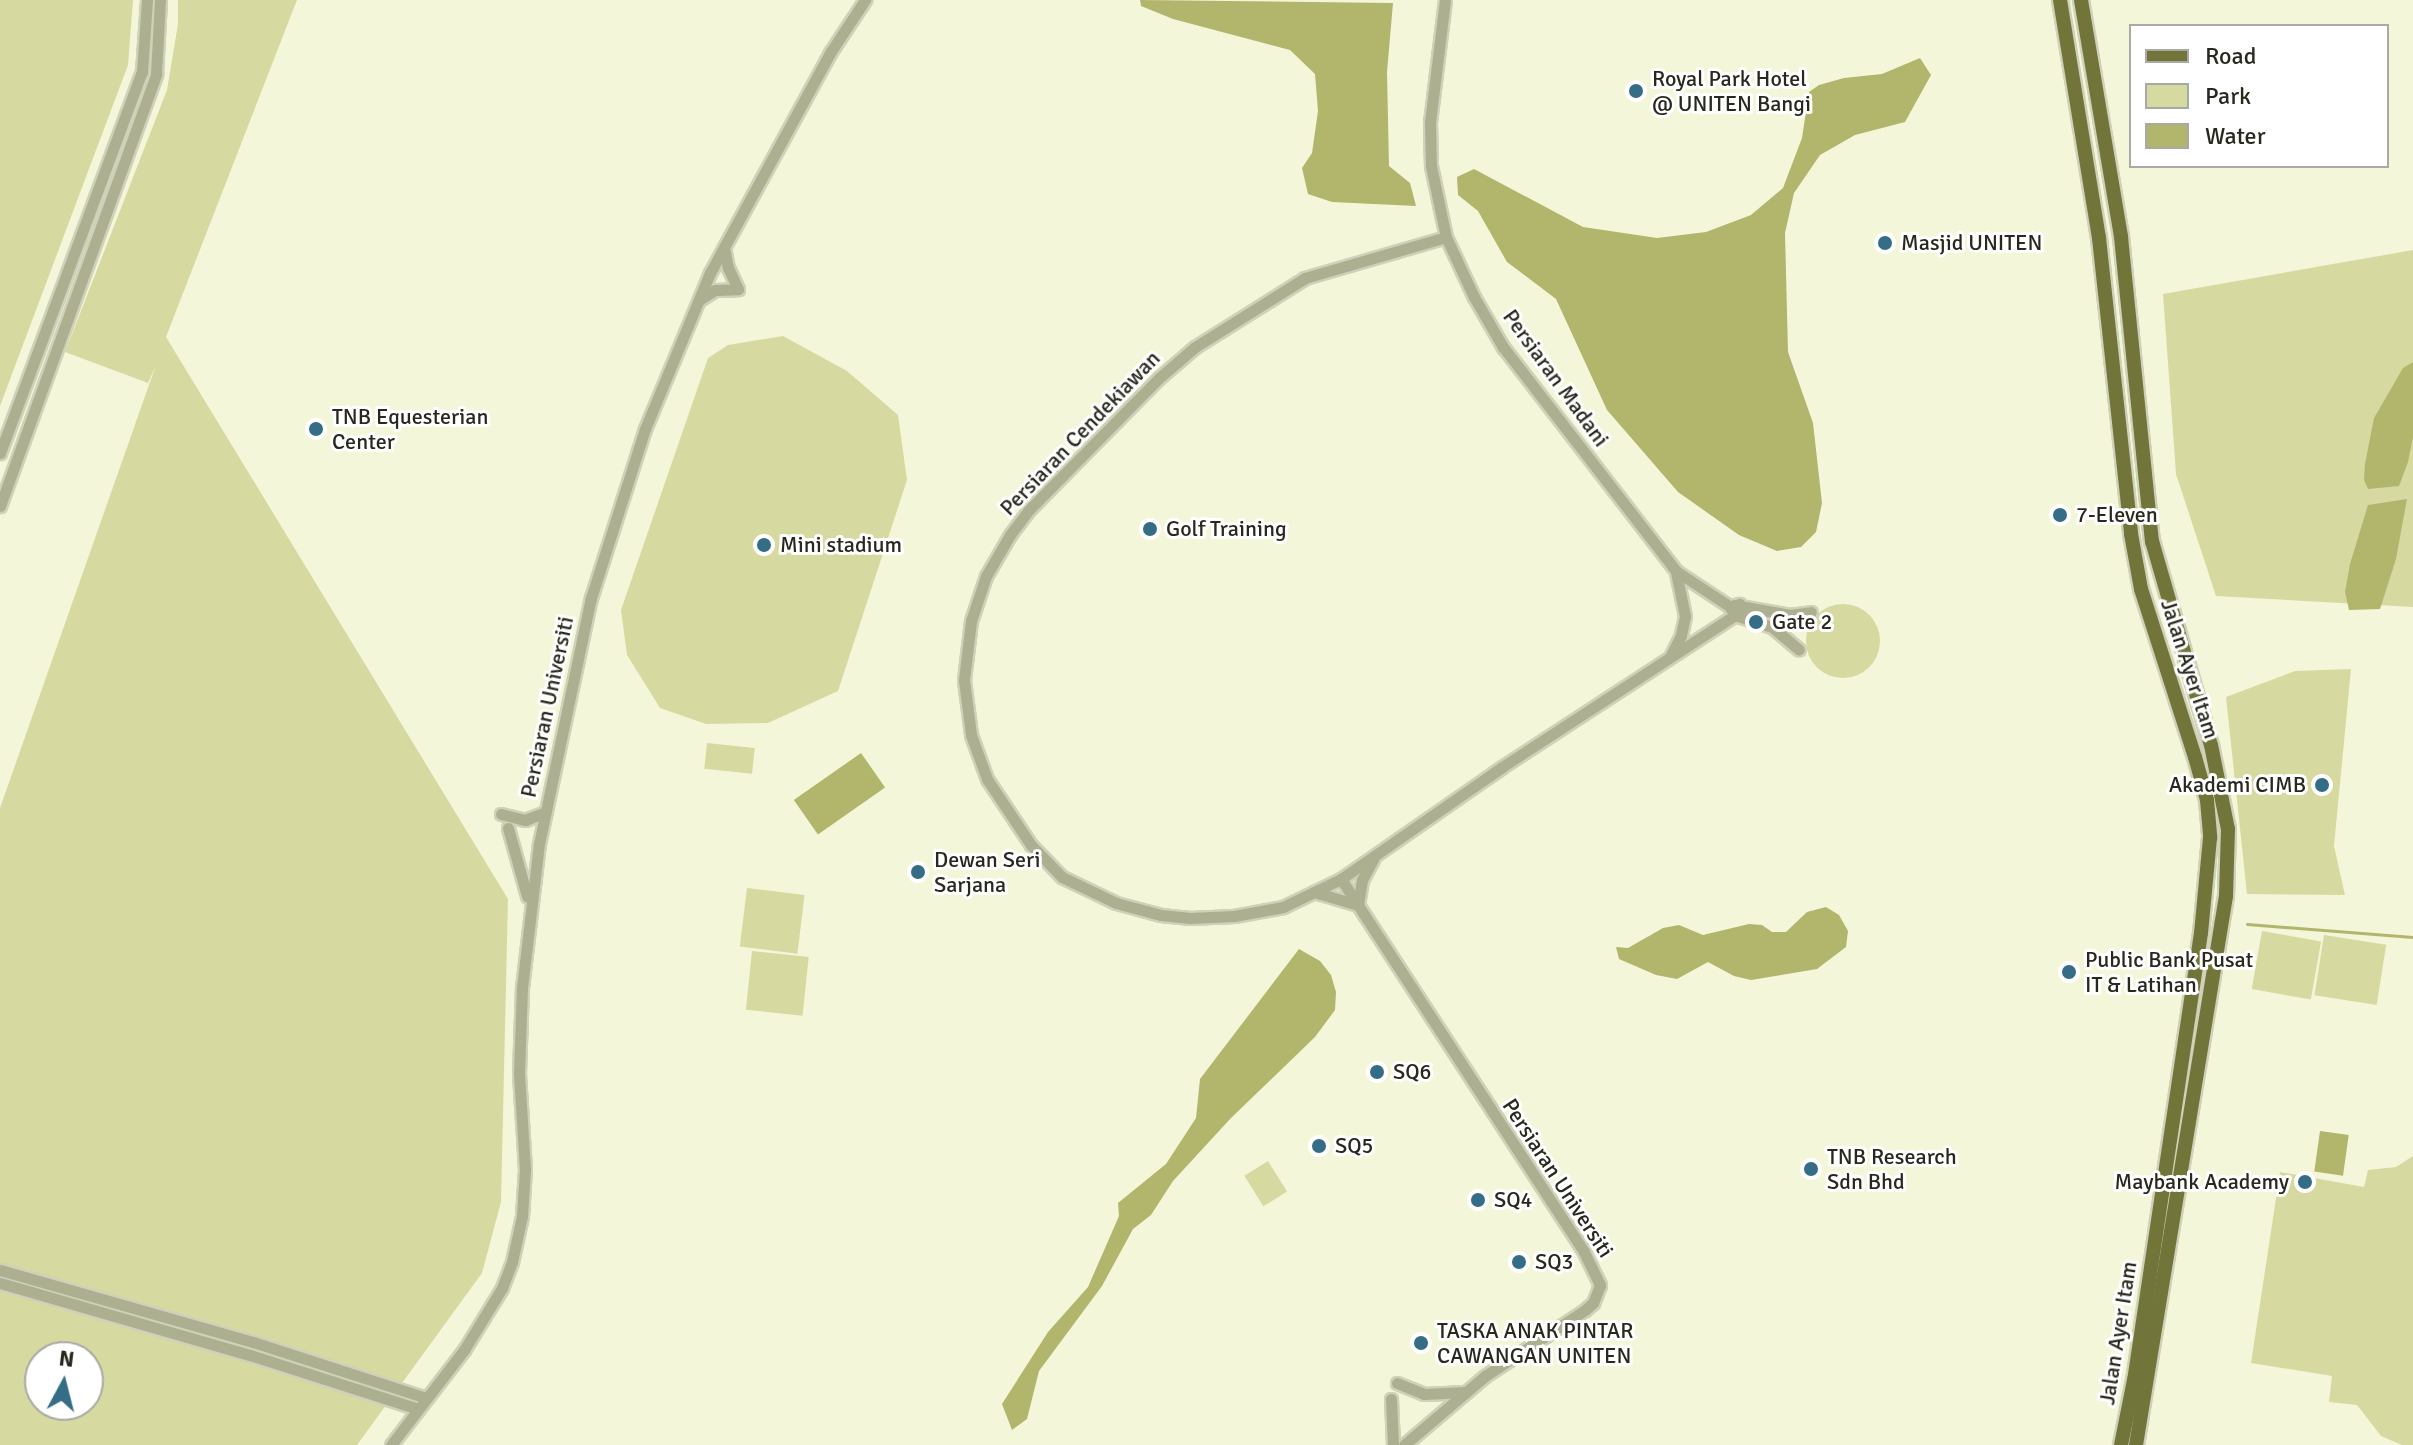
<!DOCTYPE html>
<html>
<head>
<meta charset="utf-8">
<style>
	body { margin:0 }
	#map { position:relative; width:2413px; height:1445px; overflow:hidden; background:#f4f6da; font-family:Signika,sans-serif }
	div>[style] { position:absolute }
	.green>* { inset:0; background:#d7daa0; transform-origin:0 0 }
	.round { border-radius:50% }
	.water>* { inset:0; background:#b2b56c; transform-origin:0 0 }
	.stream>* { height:3px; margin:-1.5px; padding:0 1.5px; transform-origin:1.5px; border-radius:1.5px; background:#b2b56c }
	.roads { filter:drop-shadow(2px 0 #cfd1b8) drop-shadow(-2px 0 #cfd1b8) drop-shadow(0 2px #cfd1b8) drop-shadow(0 -2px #cfd1b8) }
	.minor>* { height:11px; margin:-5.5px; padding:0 5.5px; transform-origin:5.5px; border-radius:5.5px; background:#acaf90 }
	.major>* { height:14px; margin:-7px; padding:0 7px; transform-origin:7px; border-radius:7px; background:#727539 }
	.dots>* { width:22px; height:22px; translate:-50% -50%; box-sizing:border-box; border:4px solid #fff; border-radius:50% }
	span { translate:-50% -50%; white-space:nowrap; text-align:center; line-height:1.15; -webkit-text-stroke:6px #fff; paint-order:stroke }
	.poi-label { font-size:22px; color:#28281e }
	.left { translate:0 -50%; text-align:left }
	.right { translate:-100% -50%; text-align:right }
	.street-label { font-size:22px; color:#28281e }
	.legend { position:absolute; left:2129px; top:24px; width:260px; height:144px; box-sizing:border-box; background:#fff; border:2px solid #a9a9a5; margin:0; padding:10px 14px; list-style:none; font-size:24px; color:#28281e }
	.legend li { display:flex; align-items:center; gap:16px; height:40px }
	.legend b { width:40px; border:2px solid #a9a9a5 }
	.north { position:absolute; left:24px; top:1341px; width:80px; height:80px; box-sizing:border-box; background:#fff; border:2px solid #a9a9a5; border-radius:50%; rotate:7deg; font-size:22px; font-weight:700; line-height:32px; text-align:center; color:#28281e }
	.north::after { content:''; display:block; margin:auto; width:28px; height:36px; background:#356d87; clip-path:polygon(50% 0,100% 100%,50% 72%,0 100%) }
</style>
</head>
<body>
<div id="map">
	<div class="green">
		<i style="clip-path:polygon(0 0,133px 0,128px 65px,0 406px)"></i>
		<i style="clip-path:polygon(evenodd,178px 0,297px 0,166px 337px,508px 899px,501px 1202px,482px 1273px,357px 1445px,0 1445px,0 808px,156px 365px,148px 383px,65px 352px,167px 90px,178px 24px,178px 0,40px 1357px,88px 1357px,88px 1405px,40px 1405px,40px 1357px)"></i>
		<i style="clip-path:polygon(2413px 250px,2413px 607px,2216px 596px,2176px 474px,2163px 294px)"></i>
		<i style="clip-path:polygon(783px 336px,847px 371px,898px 415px,907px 480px,838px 691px,768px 723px,706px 724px,660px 708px,627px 655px,621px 610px,708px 358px,728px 345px)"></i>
		<i class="round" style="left:1806px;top:604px;width:74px;height:74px"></i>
		<i style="clip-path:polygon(2351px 669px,2334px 846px,2345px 895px,2247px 894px,2226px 697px,2295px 671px)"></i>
		<i style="left:707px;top:743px;width:48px;height:26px;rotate:6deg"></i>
		<i style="left:747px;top:888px;width:58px;height:59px;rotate:7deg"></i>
		<i style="left:2262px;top:931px;width:60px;height:59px;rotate:10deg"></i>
		<i style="left:2324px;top:935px;width:63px;height:61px;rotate:9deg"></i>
		<i style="left:752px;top:951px;width:57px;height:59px;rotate:6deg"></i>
		<i style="clip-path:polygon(2413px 1156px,2413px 1445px,2402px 1445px,2381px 1436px,2357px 1405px,2329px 1402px,2332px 1376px,2251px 1363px,2280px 1172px,2364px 1187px,2368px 1170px,2396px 1167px)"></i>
		<i style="left:1268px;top:1161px;width:36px;height:28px;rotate:58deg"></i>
	</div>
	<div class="water">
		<i style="clip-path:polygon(1140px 0,1393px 3px,1387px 72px,1389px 166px,1410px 183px,1416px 206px,1332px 202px,1308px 194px,1302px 168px,1312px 153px,1318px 111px,1315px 74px,1290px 50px,1173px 19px,1141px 6px)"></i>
		<i style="clip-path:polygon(1920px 58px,1931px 75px,1905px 122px,1855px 135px,1820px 155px,1794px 193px,1785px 233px,1788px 352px,1813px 423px,1822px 503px,1816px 532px,1801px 547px,1777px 551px,1739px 535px,1678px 492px,1607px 410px,1556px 299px,1507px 262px,1478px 211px,1458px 195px,1457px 177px,1474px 169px,1583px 227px,1657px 238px,1706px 232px,1751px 215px,1783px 188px,1802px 138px,1809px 92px,1819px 85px,1844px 78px,1882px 74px)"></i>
		<i style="clip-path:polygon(2413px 362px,2413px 437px,2408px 462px,2399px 486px,2368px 489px,2364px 480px,2365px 464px,2374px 418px,2403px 368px)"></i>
		<i style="clip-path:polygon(2407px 499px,2396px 559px,2380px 609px,2349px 610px,2345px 592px,2350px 564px,2368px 505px)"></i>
		<i style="left:861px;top:753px;width:42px;height:82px;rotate:55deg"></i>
		<i style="clip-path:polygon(1826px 907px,1839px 915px,1848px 931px,1846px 947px,1817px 969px,1751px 980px,1734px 976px,1708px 962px,1677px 979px,1656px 975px,1619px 959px,1616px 947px,1628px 948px,1663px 928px,1679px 925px,1703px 935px,1749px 924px,1762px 925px,1772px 932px,1786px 932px,1807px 912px)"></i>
		<i style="clip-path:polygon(1299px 949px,1320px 961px,1331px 975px,1336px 992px,1335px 1010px,1315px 1037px,1231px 1118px,1173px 1181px,1151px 1215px,1133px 1229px,1102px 1286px,1039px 1371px,1027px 1419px,1012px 1430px,1002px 1404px,1048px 1332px,1088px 1287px,1119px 1216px,1118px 1203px,1166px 1164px,1196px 1118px,1200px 1079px)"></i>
		<i style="left:2320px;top:1131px;width:29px;height:41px;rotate:8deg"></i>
	</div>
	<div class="stream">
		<i style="left:2247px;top:924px;width:167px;rotate:4.5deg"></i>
	</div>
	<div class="roads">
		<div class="minor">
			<i style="left:1445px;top:0;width:124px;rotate:97deg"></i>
			<i style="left:1430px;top:123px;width:43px;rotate:88.7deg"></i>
			<i style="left:1431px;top:166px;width:73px;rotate:78.1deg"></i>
			<i style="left:1446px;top:237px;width:66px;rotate:65deg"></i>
			<i style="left:1474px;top:297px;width:58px;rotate:59.9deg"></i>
			<i style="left:1503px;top:347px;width:283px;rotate:52.3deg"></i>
			<i style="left:1676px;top:571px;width:64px;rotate:33.4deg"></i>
			<i style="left:1729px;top:606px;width:11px;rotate:56deg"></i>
			<i style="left:1735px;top:615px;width:39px;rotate:18deg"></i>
			<i style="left:1772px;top:627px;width:35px;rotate:40deg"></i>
			<i style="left:1446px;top:237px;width:147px;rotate:163.8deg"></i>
			<i style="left:1305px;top:278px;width:130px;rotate:147.9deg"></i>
			<i style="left:1195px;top:347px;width:48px;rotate:139.3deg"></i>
			<i style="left:1159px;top:378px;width:187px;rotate:134.6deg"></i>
			<i style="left:1028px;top:511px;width:30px;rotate:127deg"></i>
			<i style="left:1010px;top:535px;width:48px;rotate:120.3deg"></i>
			<i style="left:986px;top:576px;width:47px;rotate:108.4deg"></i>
			<i style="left:971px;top:621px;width:59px;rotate:96.8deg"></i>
			<i style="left:964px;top:680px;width:55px;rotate:82.7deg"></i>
			<i style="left:971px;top:735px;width:47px;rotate:70deg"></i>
			<i style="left:987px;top:779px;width:79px;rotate:56.3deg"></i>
			<i style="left:1031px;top:845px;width:45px;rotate:45.9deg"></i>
			<i style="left:1062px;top:877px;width:60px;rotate:25.7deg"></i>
			<i style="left:1116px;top:903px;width:47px;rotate:14.9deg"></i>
			<i style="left:1161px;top:915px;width:29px;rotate:6deg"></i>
			<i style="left:1190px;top:918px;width:44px;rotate:-2.6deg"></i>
			<i style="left:1234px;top:916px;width:50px;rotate:-10.4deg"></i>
			<i style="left:1283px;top:907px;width:64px;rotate:-25.8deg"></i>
			<i style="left:1341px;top:879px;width:196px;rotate:-34.8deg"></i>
			<i style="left:1502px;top:767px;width:278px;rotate:-33.1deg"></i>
			<i style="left:1735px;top:615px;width:12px;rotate:-70deg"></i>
			<i style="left:699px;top:300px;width:19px;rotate:-32deg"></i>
			<i style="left:715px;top:290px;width:23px;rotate:-2deg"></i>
			<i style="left:738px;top:289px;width:23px;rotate:-115deg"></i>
			<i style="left:728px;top:268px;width:21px;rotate:-101deg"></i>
			<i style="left:0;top:453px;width:407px;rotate:-69.6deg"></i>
			<i style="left:142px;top:72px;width:72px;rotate:-86deg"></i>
			<i style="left:0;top:506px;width:459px;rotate:-70.1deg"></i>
			<i style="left:156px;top:74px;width:74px;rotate:-86.9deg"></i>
			<i style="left:1734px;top:605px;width:57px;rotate:10.1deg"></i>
			<i style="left:1790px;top:615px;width:21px;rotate:-8deg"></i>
			<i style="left:1671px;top:655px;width:22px;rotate:-63deg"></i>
			<i style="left:1681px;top:635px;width:19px;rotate:-78deg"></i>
			<i style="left:1685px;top:616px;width:45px;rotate:-101.6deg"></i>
			<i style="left:501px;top:814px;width:25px;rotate:14deg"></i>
			<i style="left:525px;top:820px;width:22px;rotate:-21deg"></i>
			<i style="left:508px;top:828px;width:71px;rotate:74.4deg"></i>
			<i style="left:1341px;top:879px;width:445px;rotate:56.9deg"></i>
			<i style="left:1584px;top:1252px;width:37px;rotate:64deg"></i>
			<i style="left:1600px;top:1285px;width:19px;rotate:111deg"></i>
			<i style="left:1593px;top:1303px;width:11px;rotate:139deg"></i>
			<i style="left:1585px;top:1310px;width:120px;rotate:146.6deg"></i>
			<i style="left:1485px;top:1376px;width:106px;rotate:139.6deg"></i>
			<i style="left:1314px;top:892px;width:46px;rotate:16.5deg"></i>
			<i style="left:1358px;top:905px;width:25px;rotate:-81deg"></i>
			<i style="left:1362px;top:880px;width:24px;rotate:-62deg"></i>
			<i style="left:0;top:1270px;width:263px;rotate:15.9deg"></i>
			<i style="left:253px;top:1342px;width:182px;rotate:17.9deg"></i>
			<i style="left:0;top:1283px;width:260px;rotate:16.1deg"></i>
			<i style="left:250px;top:1355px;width:176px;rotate:17.8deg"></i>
			<i style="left:1397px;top:1383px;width:29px;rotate:22deg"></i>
			<i style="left:1424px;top:1394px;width:41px;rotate:-2.8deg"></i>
			<i style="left:1391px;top:1399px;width:46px;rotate:87.5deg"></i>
			<i style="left:391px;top:1445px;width:120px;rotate:-52.5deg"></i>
			<i style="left:464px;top:1350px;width:73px;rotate:-58.5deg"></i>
			<i style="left:502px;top:1288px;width:28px;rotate:-69deg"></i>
			<i style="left:512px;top:1262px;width:47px;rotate:-77.7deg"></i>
			<i style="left:522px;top:1216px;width:47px;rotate:-86.3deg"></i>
			<i style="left:525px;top:1169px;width:96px;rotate:-93.6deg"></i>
			<i style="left:519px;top:1073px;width:85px;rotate:-88deg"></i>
			<i style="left:522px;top:988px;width:145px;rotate:-83.3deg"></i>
			<i style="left:539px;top:844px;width:251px;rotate:-78.1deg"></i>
			<i style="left:591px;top:598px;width:177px;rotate:-72.3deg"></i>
			<i style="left:645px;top:429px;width:169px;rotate:-67.4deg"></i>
			<i style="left:710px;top:273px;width:251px;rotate:-61.4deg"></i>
			<i style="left:830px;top:53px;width:64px;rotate:-56.6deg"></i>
		</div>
		<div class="major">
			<i style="left:2060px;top:0;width:241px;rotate:80.7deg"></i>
			<i style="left:2099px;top:238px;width:298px;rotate:83.8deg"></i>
			<i style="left:2131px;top:534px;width:56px;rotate:79.7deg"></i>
			<i style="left:2141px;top:589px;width:176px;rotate:72.2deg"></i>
			<i style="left:2195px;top:757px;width:45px;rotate:74.4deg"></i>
			<i style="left:2207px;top:800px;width:38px;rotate:85deg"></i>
			<i style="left:2210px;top:838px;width:95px;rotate:95.4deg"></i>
			<i style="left:2201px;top:933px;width:452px;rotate:98.5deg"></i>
			<i style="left:2134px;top:1380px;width:66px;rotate:101.3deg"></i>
			<i style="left:2081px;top:0;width:240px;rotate:80.4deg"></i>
			<i style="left:2121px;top:237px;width:306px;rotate:84.2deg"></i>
			<i style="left:2152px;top:541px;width:212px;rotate:73.9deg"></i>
			<i style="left:2211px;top:745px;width:86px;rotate:78.6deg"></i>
			<i style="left:2228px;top:829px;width:67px;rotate:91.7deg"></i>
			<i style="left:2226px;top:896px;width:556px;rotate:99.31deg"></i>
		</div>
	</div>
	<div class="dots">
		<i style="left:1636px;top:91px;background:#356d87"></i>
		<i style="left:1885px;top:243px;background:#356d87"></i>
		<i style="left:316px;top:429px;background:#356d87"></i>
		<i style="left:2060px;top:515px;background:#356d87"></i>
		<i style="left:1150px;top:529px;background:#356d87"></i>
		<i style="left:764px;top:545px;background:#356d87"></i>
		<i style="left:1756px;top:622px;background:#356d87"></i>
		<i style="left:2322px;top:785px;background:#356d87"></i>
		<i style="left:918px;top:872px;background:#356d87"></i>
		<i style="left:2069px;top:972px;background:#356d87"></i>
		<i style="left:1377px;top:1072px;background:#356d87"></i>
		<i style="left:1319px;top:1146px;background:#356d87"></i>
		<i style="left:1811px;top:1169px;background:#356d87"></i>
		<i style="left:2305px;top:1182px;background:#356d87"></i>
		<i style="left:1478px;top:1200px;background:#356d87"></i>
		<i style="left:1519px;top:1262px;background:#356d87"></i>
		<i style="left:1421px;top:1343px;background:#356d87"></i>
	</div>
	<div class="poi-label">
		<span class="left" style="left:1652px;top:91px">Royal Park Hotel<br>@ UNITEN Bangi</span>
		<span class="left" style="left:1901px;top:243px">Masjid UNITEN</span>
		<span class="left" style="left:332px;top:429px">TNB Equesterian<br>Center</span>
		<span class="left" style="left:2076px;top:515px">7-Eleven</span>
		<span class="left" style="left:1166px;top:529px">Golf Training</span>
		<span class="left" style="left:780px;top:545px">Mini stadium</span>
		<span class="left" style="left:1772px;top:622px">Gate 2</span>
		<span class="right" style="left:2306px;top:785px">Akademi CIMB</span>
		<span class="left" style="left:934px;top:872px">Dewan Seri<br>Sarjana</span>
		<span class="left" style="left:2085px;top:972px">Public Bank Pusat<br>IT &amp; Latihan</span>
		<span class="left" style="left:1393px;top:1072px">SQ6</span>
		<span class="left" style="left:1335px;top:1146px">SQ5</span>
		<span class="left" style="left:1827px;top:1169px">TNB Research<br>Sdn Bhd</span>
		<span class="right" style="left:2289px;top:1182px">Maybank Academy</span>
		<span class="left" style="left:1494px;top:1200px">SQ4</span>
		<span class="left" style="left:1535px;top:1262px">SQ3</span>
		<span class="left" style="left:1437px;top:1343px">TASKA ANAK PINTAR<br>CAWANGAN UNITEN</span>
	</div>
	<div class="street-label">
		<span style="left:1556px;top:378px;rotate:54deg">Persiaran Madani</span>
		<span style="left:1080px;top:433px;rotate:-46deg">Persiaran Cendekiawan</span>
		<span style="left:2190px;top:669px;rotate:72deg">Jalan Ayer Itam</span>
		<span style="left:547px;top:707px;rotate:-78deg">Persiaran Universiti</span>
		<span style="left:1558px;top:1178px;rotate:57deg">Persiaran Universiti</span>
		<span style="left:2118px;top:1333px;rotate:-81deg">Jalan Ayer Itam</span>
	</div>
	<ul class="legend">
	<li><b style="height:10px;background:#727539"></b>Road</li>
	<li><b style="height:22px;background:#d7daa0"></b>Park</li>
	<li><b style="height:22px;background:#b2b56c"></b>Water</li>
	</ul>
	<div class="north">N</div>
</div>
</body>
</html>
